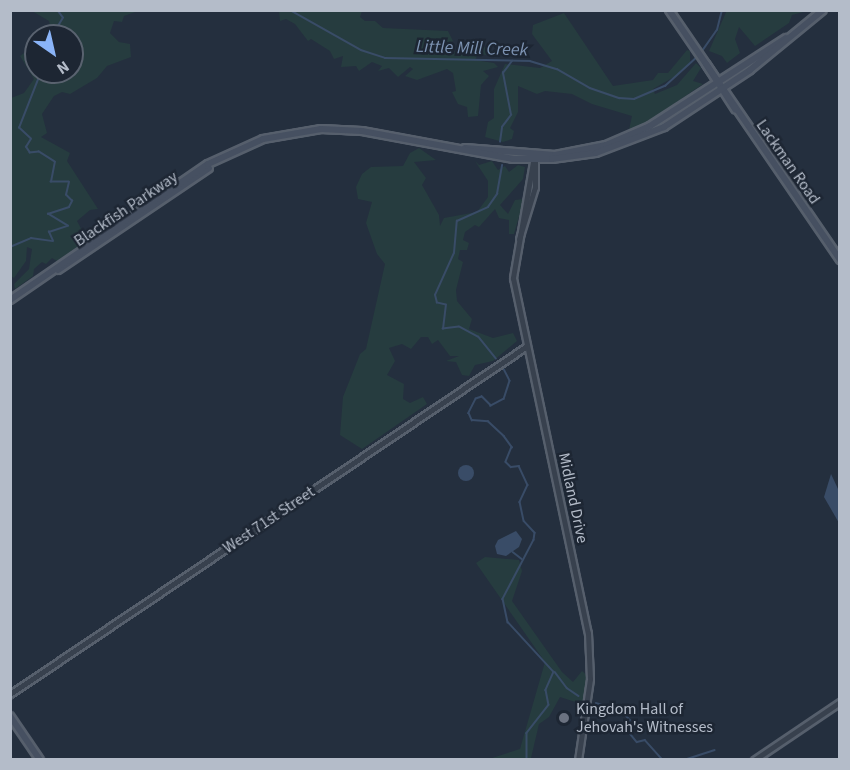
<!DOCTYPE html>
<html>
<head>
<meta charset="utf-8">
<style>
	body { margin:0 }
	#map { position:relative; width:850px; height:770px; overflow:hidden; background:#242f3e; font-family:"Source Sans 3",sans-serif }
	div>[style] { position:absolute }
	.green>* { inset:0; background:#263c3f }
	.water>* { inset:0; background:#394c67 }
	.round { border-radius:50% }
	.stream>* { height:1.5px; margin:-0.75px; padding:0 0.75px; transform-origin:0.75px; border-radius:0.75px; background:#394c67 }
	.roads { filter:drop-shadow(2px 0 #565f6c) drop-shadow(-2px 0 #565f6c) drop-shadow(0 2px #565f6c) drop-shadow(0 -2px #565f6c) }
	.tertiary>* { height:5px; margin:-2.5px; padding:0 2.5px; transform-origin:2.5px; border-radius:2.5px; background:#38414e }
	.secondary>* { height:6px; margin:-3px; padding:0 3px; transform-origin:3px; border-radius:3px; background:#465061 }
	.dots>* { width:16px; height:16px; translate:-50% -50%; box-sizing:border-box; border:3px solid #1d2633; border-radius:50% }
	span { translate:-50% -50%; white-space:nowrap; text-align:center; line-height:1.15; -webkit-text-stroke:5px #1d2633; paint-order:stroke }
	.street-label { font-size:16px; color:#b4bcc9 }
	.poi-label { font-size:16px; color:#b4bcc9 }
	.left { translate:0 -50%; text-align:left }
	.water-label { font-size:18px; color:#7c92b1; font-style:italic }
	.frame { position:absolute; inset:0; border:12px solid #b4bcc9; pointer-events:none }
	.north { position:absolute; left:24px; top:24px; width:60px; height:60px; box-sizing:border-box; background:#1d2633; border:2px solid #59626f; border-radius:50%; rotate:146deg; font-size:16px; font-weight:700; line-height:24px; text-align:center; color:#b4bcc9 }
	.north::after { content:''; display:block; margin:auto; width:21px; height:27px; background:#8ab4f8; clip-path:polygon(50% 0,100% 100%,50% 72%,0 100%) }
</style>
</head>
<body>
<div id="map">
	<div class="green">
		<i style="clip-path:polygon(727px 10px,807px 10px,807px 11px,792px 15px,789px 23px,755px 46px,739px 27px,735px 39px,740px 53px,727px 63px,722px 56px,709px 51px)"></i>
		<i style="clip-path:polygon(32px 11px,138px 11px,124px 16px,122px 22px,114px 21px,110px 33px,119px 42px,130px 44px,131px 57px,107px 66px,97px 78px,70px 94px,62px 92px,54px 96px,42px 114px,47px 133px,41px 137px,70px 153px,67px 161px,98px 209px,90px 210px,77px 221px,84px 234px,80px 245px,57px 261px,52px 258px,46px 264px,42px 262px,34px 269px,33px 276px,15px 289px,14px 284px,29px 269px,32px 249px,27px 247px,26px 261px,14px 278px,11px 276px,11px 98px,24px 93px,34px 79px,20px 56px,36px 44px,36px 72px,72px 72px,72px 36px,46px 36px,51px 30px,49px 21px)"></i>
		<i style="clip-path:polygon(279px 11px,362px 11px,360px 17px,365px 21px,375px 21px,383px 28px,448px 31px,453px 41px,443px 49px,446px 53px,486px 47px,496px 56px,478px 54px,475px 60px,494px 63px,498px 67px,483px 71px,489px 76px,481px 85px,478px 116px,468px 117px,467px 107px,458px 104px,452px 92px,456px 91px,453px 73px,447px 69px,417px 80px,405px 76px,413px 69px,410px 67px,398px 77px,389px 68px,378px 71px,382px 66px,372px 62px,359px 71px,356px 66px,341px 67px,343px 56px,334px 59px,330px 51px,311px 39px,308px 41px,295px 24px,286px 19px,280px 21px)"></i>
		<i style="clip-path:polygon(564px 13px,613px 86px,653px 80px,658px 73px,668px 73px,687px 50px,690px 51px,690px 62px,679px 74px,653px 89px,655px 94px,677px 85px,696px 63px,701px 68px,693px 81px,703px 84px,646px 123px,629px 130px,632px 116px,592px 104px,572px 94px,545px 91px,537px 94px,518px 86px,518px 112px,510px 128px,514px 131px,512px 139px,503px 142px,485px 137px,488px 122px,494px 118px,494px 89px,505px 64px,540px 68px,552px 61px,532px 34px,533px 25px)"></i>
		<i style="clip-path:polygon(419px 148px,436px 160px,414px 162px,426px 178px,422px 185px,439px 215px,440px 226px,444px 218px,477px 212px,488px 197px,488px 181px,475px 161px,479px 165px,492px 161px,498px 170px,505px 166px,509px 172px,518px 165px,525px 167px,523px 179px,500px 205px,508px 214px,515px 200px,524px 199px,514px 234px,509px 234px,509px 220px,499px 218px,495px 209px,479px 227px,475px 225px,465px 232px,463px 240px,469px 243px,467px 250px,460px 250px,458px 259px,463px 262px,456px 290px,457px 301px,472px 319px,469px 329px,493px 338px,513px 333px,517px 341px,493px 361px,475px 365px,469px 376px,462px 375px,456px 362px,446px 361px,459px 356px,450px 356px,438px 340px,432px 344px,428px 337px,421px 337px,411px 349px,402px 344px,389px 348px,395px 361px,387px 375px,404px 384px,403px 399px,410px 403px,423px 397px,427px 404px,362px 449px,340px 435px,343px 397px,360px 354px,366px 349px,385px 264px,377px 254px,366px 223px,372px 202px,358px 199px,356px 187px,362px 174px,371px 167px,403px 166px,410px 153px)"></i>
		<i style="clip-path:polygon(485px 557px,519px 560px,522px 571px,512px 601px,562px 672px,573px 682px,582px 671px,588px 676px,585px 705px,560px 697px,549px 717px,539px 724px,531px 758px,535px 759px,489px 759px,520px 749px,545px 662px,476px 563px)"></i>
	</div>
	<div class="water">
		<i class="round" style="left:458px;top:465px;width:16px;height:16px"></i>
		<i style="clip-path:polygon(831px 474px,839px 491px,839px 523px,824px 497px)"></i>
		<i style="clip-path:polygon(516px 531px,522px 539px,519px 547px,506px 556px,497px 554px,495px 546px,498px 540px)"></i>
	</div>
	<div class="stream">
		<i style="left:290px;top:10px;width:81px;rotate:29.4deg"></i>
		<i style="left:361px;top:50px;width:25px;rotate:18deg"></i>
		<i style="left:385px;top:58px;width:145px;rotate:1.2deg"></i>
		<i style="left:530px;top:61px;width:28px;rotate:17deg"></i>
		<i style="left:557px;top:69px;width:38px;rotate:30deg"></i>
		<i style="left:590px;top:88px;width:31px;rotate:19deg"></i>
		<i style="left:619px;top:98px;width:15px;rotate:4deg"></i>
		<i style="left:634px;top:99px;width:34px;rotate:-23deg"></i>
		<i style="left:665px;top:86px;width:43px;rotate:-42.2deg"></i>
		<i style="left:52px;top:36px;width:21px;rotate:-59deg"></i>
		<i style="left:63px;top:18px;width:10px;rotate:-127deg"></i>
		<i style="left:36px;top:48px;width:11px;rotate:128deg"></i>
		<i style="left:29px;top:57px;width:13px;rotate:58deg"></i>
		<i style="left:700px;top:54px;width:29px;rotate:-55deg"></i>
		<i style="left:717px;top:30px;width:21px;rotate:-76deg"></i>
		<i style="left:500px;top:142px;width:15px;rotate:-82deg"></i>
		<i style="left:502px;top:127px;width:15px;rotate:-53deg"></i>
		<i style="left:511px;top:115px;width:43px;rotate:-100.8deg"></i>
		<i style="left:503px;top:73px;width:15px;rotate:-53deg"></i>
		<i style="left:10px;top:247px;width:23px;rotate:-23deg"></i>
		<i style="left:31px;top:238px;width:22px;rotate:8deg"></i>
		<i style="left:53px;top:241px;width:10px;rotate:-114deg"></i>
		<i style="left:49px;top:232px;width:20px;rotate:-18deg"></i>
		<i style="left:68px;top:226px;width:23px;rotate:-149deg"></i>
		<i style="left:48px;top:214px;width:22px;rotate:-18deg"></i>
		<i style="left:69px;top:207px;width:7px;rotate:-63deg"></i>
		<i style="left:72px;top:201px;width:8px;rotate:-135deg"></i>
		<i style="left:66px;top:195px;width:13px;rotate:-77deg"></i>
		<i style="left:69px;top:182px;width:18px;rotate:180deg"></i>
		<i style="left:51px;top:182px;width:20px;rotate:-79deg"></i>
		<i style="left:55px;top:162px;width:19px;rotate:-148deg"></i>
		<i style="left:39px;top:152px;width:9px;rotate:174deg"></i>
		<i style="left:30px;top:153px;width:7px;rotate:-124deg"></i>
		<i style="left:26px;top:147px;width:9px;rotate:-58deg"></i>
		<i style="left:31px;top:139px;width:16px;rotate:-137deg"></i>
		<i style="left:19px;top:128px;width:60px;rotate:-68.6deg"></i>
		<i style="left:496px;top:359px;width:28px;rotate:-129deg"></i>
		<i style="left:478px;top:337px;width:21px;rotate:-152deg"></i>
		<i style="left:459px;top:327px;width:16px;rotate:173deg"></i>
		<i style="left:443px;top:329px;width:24px;rotate:-83deg"></i>
		<i style="left:446px;top:305px;width:9px;rotate:-167deg"></i>
		<i style="left:437px;top:303px;width:8px;rotate:-104deg"></i>
		<i style="left:435px;top:295px;width:46px;rotate:-65.7deg"></i>
		<i style="left:454px;top:253px;width:32px;rotate:-85deg"></i>
		<i style="left:457px;top:221px;width:34px;rotate:-24deg"></i>
		<i style="left:488px;top:207px;width:16px;rotate:-55deg"></i>
		<i style="left:497px;top:194px;width:29px;rotate:-80deg"></i>
		<i style="left:504px;top:369px;width:13px;rotate:63deg"></i>
		<i style="left:510px;top:381px;width:19px;rotate:108deg"></i>
		<i style="left:504px;top:399px;width:15px;rotate:152deg"></i>
		<i style="left:491px;top:406px;width:13px;rotate:-135deg"></i>
		<i style="left:482px;top:397px;width:6px;rotate:162deg"></i>
		<i style="left:476px;top:399px;width:16px;rotate:117deg"></i>
		<i style="left:469px;top:413px;width:8px;rotate:67deg"></i>
		<i style="left:472px;top:420px;width:16px;rotate:4deg"></i>
		<i style="left:488px;top:421px;width:22px;rotate:43deg"></i>
		<i style="left:504px;top:436px;width:14px;rotate:54deg"></i>
		<i style="left:512px;top:447px;width:16px;rotate:112deg"></i>
		<i style="left:506px;top:462px;width:7px;rotate:45deg"></i>
		<i style="left:511px;top:467px;width:8px;rotate:-7deg"></i>
		<i style="left:519px;top:466px;width:21px;rotate:65deg"></i>
		<i style="left:528px;top:485px;width:19px;rotate:115deg"></i>
		<i style="left:520px;top:502px;width:19px;rotate:78deg"></i>
		<i style="left:524px;top:521px;width:16px;rotate:47deg"></i>
		<i style="left:535px;top:533px;width:7px;rotate:98deg"></i>
		<i style="left:534px;top:540px;width:67px;rotate:117.7deg"></i>
		<i style="left:503px;top:599px;width:24px;rotate:78deg"></i>
		<i style="left:508px;top:622px;width:68px;rotate:47.4deg"></i>
		<i style="left:554px;top:672px;width:20px;rotate:114deg"></i>
		<i style="left:546px;top:690px;width:15px;rotate:79deg"></i>
		<i style="left:549px;top:705px;width:36px;rotate:128deg"></i>
		<i style="left:527px;top:733px;width:27px;rotate:90deg"></i>
		<i style="left:513px;top:552px;width:11px;rotate:38deg"></i>
		<i style="left:555px;top:672px;width:20px;rotate:53deg"></i>
		<i style="left:567px;top:688px;width:14px;rotate:34deg"></i>
		<i style="left:596px;top:703px;width:27px;rotate:17deg"></i>
		<i style="left:622px;top:711px;width:12px;rotate:48deg"></i>
		<i style="left:630px;top:720px;width:11px;rotate:100deg"></i>
		<i style="left:628px;top:731px;width:14px;rotate:51deg"></i>
		<i style="left:637px;top:742px;width:8px;rotate:-14deg"></i>
		<i style="left:645px;top:740px;width:27px;rotate:48deg"></i>
		<i style="left:684px;top:760px;width:32px;rotate:-18deg"></i>
	</div>
	<div class="roads">
		<div class="tertiary">
			<i style="left:534px;top:156px;width:124px;rotate:99.8deg"></i>
			<i style="left:513px;top:278px;width:363px;rotate:78.1deg"></i>
			<i style="left:588px;top:633px;width:46px;rotate:87.5deg"></i>
			<i style="left:590px;top:679px;width:82px;rotate:98.4deg"></i>
			<i style="left:519px;top:239px;width:54px;rotate:-72.9deg"></i>
			<i style="left:535px;top:187px;width:31px;rotate:-90deg"></i>
			<i style="left:10px;top:694px;width:623px;rotate:-33.95deg"></i>
			<i style="left:754px;top:760px;width:104px;rotate:-34deg"></i>
		</div>
		<div class="secondary">
			<i style="left:669px;top:10px;width:303px;rotate:55.6deg"></i>
			<i style="left:706px;top:64px;width:54px;rotate:57.2deg"></i>
			<i style="left:465px;top:148px;width:90px;rotate:4.4deg"></i>
			<i style="left:555px;top:155px;width:52px;rotate:-11.1deg"></i>
			<i style="left:606px;top:145px;width:48px;rotate:-23.4deg"></i>
			<i style="left:650px;top:126px;width:162px;rotate:-32.9deg"></i>
			<i style="left:58px;top:270px;width:182px;rotate:-34deg"></i>
			<i style="left:10px;top:300px;width:240px;rotate:-34.5deg"></i>
			<i style="left:208px;top:164px;width:60px;rotate:-24.4deg"></i>
			<i style="left:263px;top:139px;width:59px;rotate:-9.8deg"></i>
			<i style="left:321px;top:129px;width:41px;rotate:2.8deg"></i>
			<i style="left:362px;top:131px;width:154px;rotate:10.5deg"></i>
			<i style="left:513px;top:159px;width:39px"></i>
			<i style="left:552px;top:159px;width:44px;rotate:-7.8deg"></i>
			<i style="left:596px;top:153px;width:73px;rotate:-20.9deg"></i>
			<i style="left:664px;top:127px;width:103px;rotate:-33.5deg"></i>
			<i style="left:750px;top:70px;width:94px;rotate:-39.4deg"></i>
			<i style="left:10px;top:716px;width:53px;rotate:55.7deg"></i>
		</div>
	</div>
	<div class="dots">
		<i style="left:564px;top:718px;background:#6b7280"></i>
	</div>
	<div class="street-label">
		<span style="left:788px;top:162px;rotate:55deg">Lackman Road</span>
		<span style="left:126px;top:209px;rotate:-34deg">Blackfish Parkway</span>
		<span style="left:573px;top:498px;rotate:78deg">Midland Drive</span>
		<span style="left:269px;top:520px;rotate:-34deg">West 71st Street</span>
	</div>
	<div class="poi-label">
		<span class="left" style="left:576px;top:718px">Kingdom Hall of<br>Jehovah's Witnesses</span>
	</div>
	<div class="water-label">
		<span style="left:472px;top:49px;rotate:2deg">Little Mill Creek</span>
	</div>
	<div class="frame"></div>
	<div class="north">N</div>
</div>
</body>
</html>
